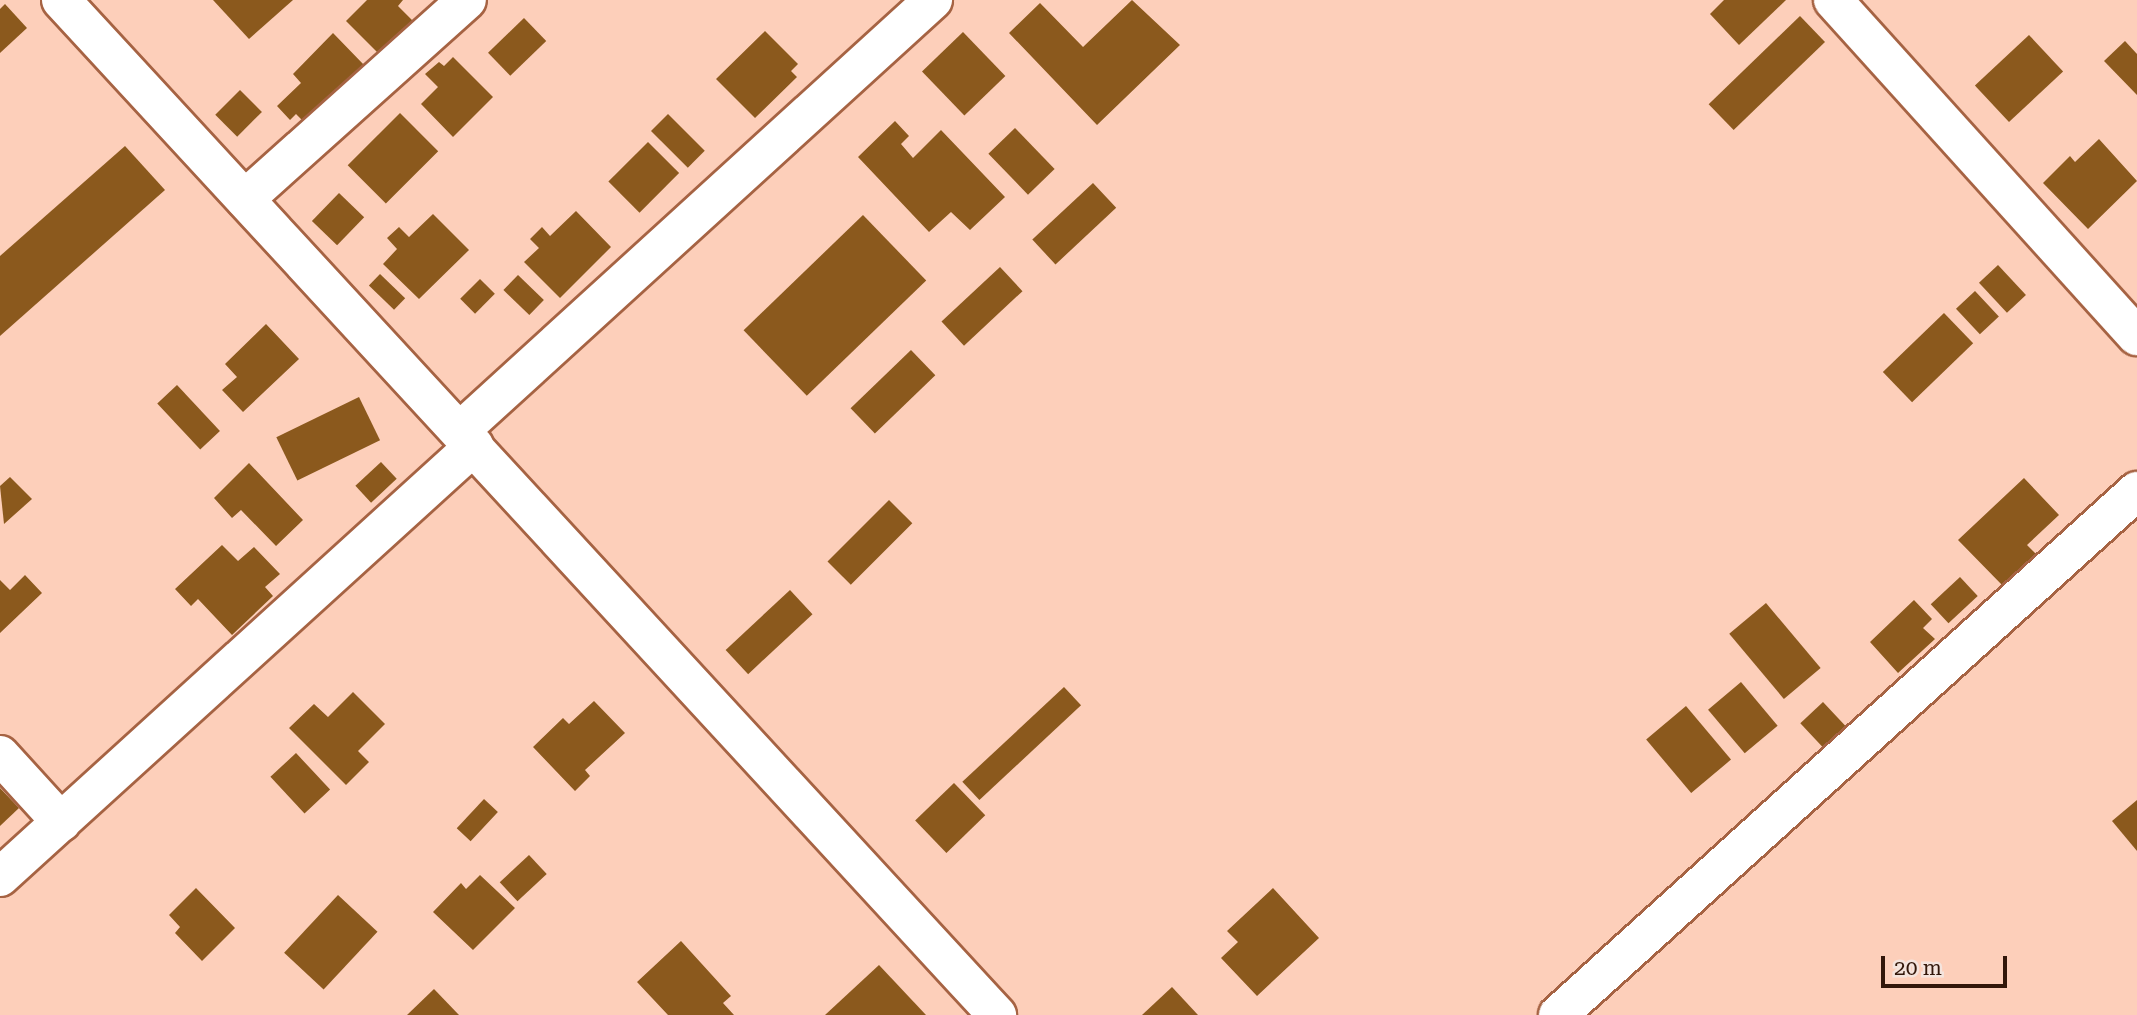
<!DOCTYPE html>
<html>
<head>
<meta charset="utf-8">
<style>
	body { margin:0 }
	#map { position:relative; width:2137px; height:1015px; overflow:hidden; background:#fdcfba; font-family:"Roboto Serif",serif }
	div>[style] { position:absolute }
	.building>* { inset:0; background:#8b591d; transform-origin:0 0 }
	.roads { filter:drop-shadow(2px 0 #a66343) drop-shadow(-2px 0 #a66343) drop-shadow(0 2px #a66343) drop-shadow(0 -2px #a66343) }
	.street>* { height:38px; margin:-19px; padding:0 19px; transform-origin:19px; border-radius:19px; background:#fff }
	span { translate:-50% -50%; white-space:nowrap; text-align:center; line-height:1.15; -webkit-text-stroke:7px #f4e4dd; paint-order:stroke }
	.scale { position:absolute; left:1881px; top:956px; width:126px; height:32px; box-sizing:border-box; border:4px solid #32170a; border-top:0; padding-left:9px; font-size:21px; line-height:24px; white-space:nowrap; color:#32170a; -webkit-text-stroke:5px #f4e4dd; paint-order:stroke }
</style>
</head>
<body>
<div id="map">
	<div class="building">
		<i style="clip-path:polygon(213px 0,293px 0,249px 39px)"></i>
		<i style="clip-path:polygon(367px 0,403px 0,398px 6px,413px 21px,380px 55px,346px 21px)"></i>
		<i style="clip-path:polygon(1132px 0,1180px 45px,1097px 125px,1009px 33px,1040px 3px,1083px 47px)"></i>
		<i style="clip-path:polygon(1724px 0,1786px 0,1739px 45px,1710px 14px)"></i>
		<i style="clip-path:polygon(5px 4px,27px 28px,0 53px,0 9px)"></i>
		<i style="left:1800px;top:16px;width:36px;height:127px;rotate:46deg"></i>
		<i style="left:524px;top:18px;width:32px;height:50px;rotate:46deg"></i>
		<i style="clip-path:polygon(765px 31px,798px 64px,791px 71px,797px 77px,755px 118px,716px 79px)"></i>
		<i style="left:963px;top:32px;width:61px;height:57px;rotate:46deg"></i>
		<i style="clip-path:polygon(333px 33px,365px 66px,307px 125px,296px 114px,290px 120px,277px 106px,301px 83px,293px 74px)"></i>
		<i style="left:2029px;top:35px;width:50px;height:74px;rotate:47deg"></i>
		<i style="clip-path:polygon(2125px 41px,2137px 54px,2137px 95px,2104px 61px)"></i>
		<i style="clip-path:polygon(453px 57px,493px 97px,453px 137px,421px 104px,438px 87px,425px 74px,439px 62px,444px 66px)"></i>
		<i style="left:240px;top:90px;width:31px;height:35px;rotate:45deg"></i>
		<i style="left:400px;top:113px;width:54px;height:74px;rotate:45deg"></i>
		<i style="left:668px;top:114px;width:52px;height:24px;rotate:45deg"></i>
		<i style="clip-path:polygon(895px 121px,909px 136px,901px 144px,913px 158px,941px 130px,1005px 197px,970px 230px,951px 212px,929px 232px,858px 157px)"></i>
		<i style="left:1015px;top:128px;width:57px;height:37px;rotate:46deg"></i>
		<i style="clip-path:polygon(2099px 139px,2137px 181px,2088px 229px,2043px 183px,2070px 156px,2075px 162px)"></i>
		<i style="left:648px;top:142px;width:44px;height:56px;rotate:45deg"></i>
		<i style="clip-path:polygon(125px 146px,165px 190px,0 336px,0 256px)"></i>
		<i style="left:1093px;top:183px;width:34px;height:83px;rotate:47deg"></i>
		<i style="left:339px;top:193px;width:35px;height:39px;rotate:44deg"></i>
		<i style="clip-path:polygon(576px 211px,611px 247px,560px 298px,524px 262px,539px 248px,530px 239px,542px 227px,550px 236px)"></i>
		<i style="clip-path:polygon(433px 214px,469px 250px,419px 299px,383px 264px,397px 249px,387px 238px,399px 227px,409px 237px)"></i>
		<i style="left:863px;top:215px;width:91px;height:166px;rotate:46deg"></i>
		<i style="left:1998px;top:265px;width:41px;height:26px;rotate:47deg"></i>
		<i style="left:1000px;top:267px;width:33px;height:80px;rotate:47deg"></i>
		<i style="left:380px;top:274px;width:35px;height:16px;rotate:44deg"></i>
		<i style="left:518px;top:275px;width:36px;height:21px;rotate:44deg"></i>
		<i style="left:480px;top:279px;width:21px;height:28px;rotate:45deg"></i>
		<i style="left:1975px;top:291px;width:35px;height:26px;rotate:47deg"></i>
		<i style="left:1944px;top:313px;width:42px;height:85px;rotate:46deg"></i>
		<i style="clip-path:polygon(266px 324px,299px 359px,243px 412px,222px 390px,237px 377px,225px 364px)"></i>
		<i style="left:911px;top:350px;width:35px;height:84px;rotate:46deg"></i>
		<i style="left:177px;top:385px;width:63px;height:27px;rotate:47deg"></i>
		<i style="left:359px;top:397px;width:48px;height:92px;rotate:64deg"></i>
		<i style="left:381px;top:462px;width:23px;height:35px;rotate:47deg"></i>
		<i style="clip-path:polygon(249px 463px,303px 520px,276px 546px,241px 510px,232px 518px,214px 498px)"></i>
		<i style="clip-path:polygon(10px 477px,32px 499px,4px 524px,0 486px)"></i>
		<i style="clip-path:polygon(2024px 478px,2059px 515px,2027px 545px,2036px 554px,2003px 586px,1958px 540px)"></i>
		<i style="left:889px;top:500px;width:33px;height:87px;rotate:45deg"></i>
		<i style="clip-path:polygon(222px 545px,238px 561px,254px 547px,280px 574px,265px 587px,273px 596px,232px 635px,198px 599px,191px 606px,175px 589px)"></i>
		<i style="clip-path:polygon(25px 575px,42px 593px,0 633px,0 580px,10px 590px)"></i>
		<i style="left:1960px;top:577px;width:26px;height:40px;rotate:47deg"></i>
		<i style="left:790px;top:590px;width:33px;height:88px;rotate:47deg"></i>
		<i style="clip-path:polygon(1914px 600px,1932px 619px,1923px 628px,1935px 639px,1898px 673px,1870px 642px)"></i>
		<i style="left:1766px;top:603px;width:85px;height:48px;rotate:50deg"></i>
		<i style="left:1741px;top:682px;width:57px;height:43px;rotate:50deg"></i>
		<i style="left:1064px;top:687px;width:25px;height:139px;rotate:47deg"></i>
		<i style="clip-path:polygon(353px 692px,385px 724px,358px 751px,369px 762px,346px 785px,289px 728px,314px 704px,328px 717px)"></i>
		<i style="clip-path:polygon(594px 701px,625px 733px,585px 770px,590px 776px,575px 791px,533px 747px,563px 718px,569px 724px)"></i>
		<i style="left:1823px;top:702px;width:34px;height:31px;rotate:47deg"></i>
		<i style="left:1686px;top:706px;width:70px;height:52px;rotate:50deg"></i>
		<i style="left:296px;top:753px;width:50px;height:35px;rotate:47deg"></i>
		<i style="left:954px;top:783px;width:45px;height:54px;rotate:46deg"></i>
		<i style="clip-path:polygon(0 788px,19px 808px,0 826px)"></i>
		<i style="left:484px;top:799px;width:19px;height:40px;rotate:43deg"></i>
		<i style="clip-path:polygon(2137px 800px,2137px 851px,2112px 821px)"></i>
		<i style="left:529px;top:855px;width:26px;height:40px;rotate:47deg"></i>
		<i style="clip-path:polygon(480px 875px,515px 908px,473px 950px,433px 912px,461px 883px,466px 889px)"></i>
		<i style="clip-path:polygon(196px 888px,235px 928px,202px 961px,175px 933px,180px 927px,169px 915px)"></i>
		<i style="clip-path:polygon(1273px 888px,1319px 938px,1257px 996px,1221px 958px,1238px 942px,1227px 931px)"></i>
		<i style="left:338px;top:895px;width:54px;height:79px;rotate:43deg"></i>
		<i style="clip-path:polygon(681px 941px,731px 996px,723px 1003px,734px 1015px,668px 1015px,637px 982px)"></i>
		<i style="clip-path:polygon(879px 965px,926px 1015px,825px 1015px)"></i>
		<i style="clip-path:polygon(1172px 987px,1198px 1015px,1142px 1015px)"></i>
		<i style="clip-path:polygon(434px 989px,459px 1015px,407px 1015px)"></i>
	</div>
	<div class="roads">
		<div class="street">
			<i style="left:61px;top:0;width:1381px;rotate:47.32deg"></i>
			<i style="left:1833px;top:0;width:453px;rotate:47.9deg"></i>
			<i style="left:245px;top:199px;width:298px;rotate:-41.9deg"></i>
			<i style="left:460px;top:431px;width:640px;rotate:-42.34deg"></i>
			<i style="left:0;top:755px;width:91px;rotate:47.7deg"></i>
			<i style="left:0;top:877px;width:641px;rotate:-42.28deg"></i>
			<i style="left:1558px;top:1015px;width:781px;rotate:-42.15deg"></i>
		</div>
	</div>
	<div class="scale">20 m</div>
</div>
</body>
</html>
